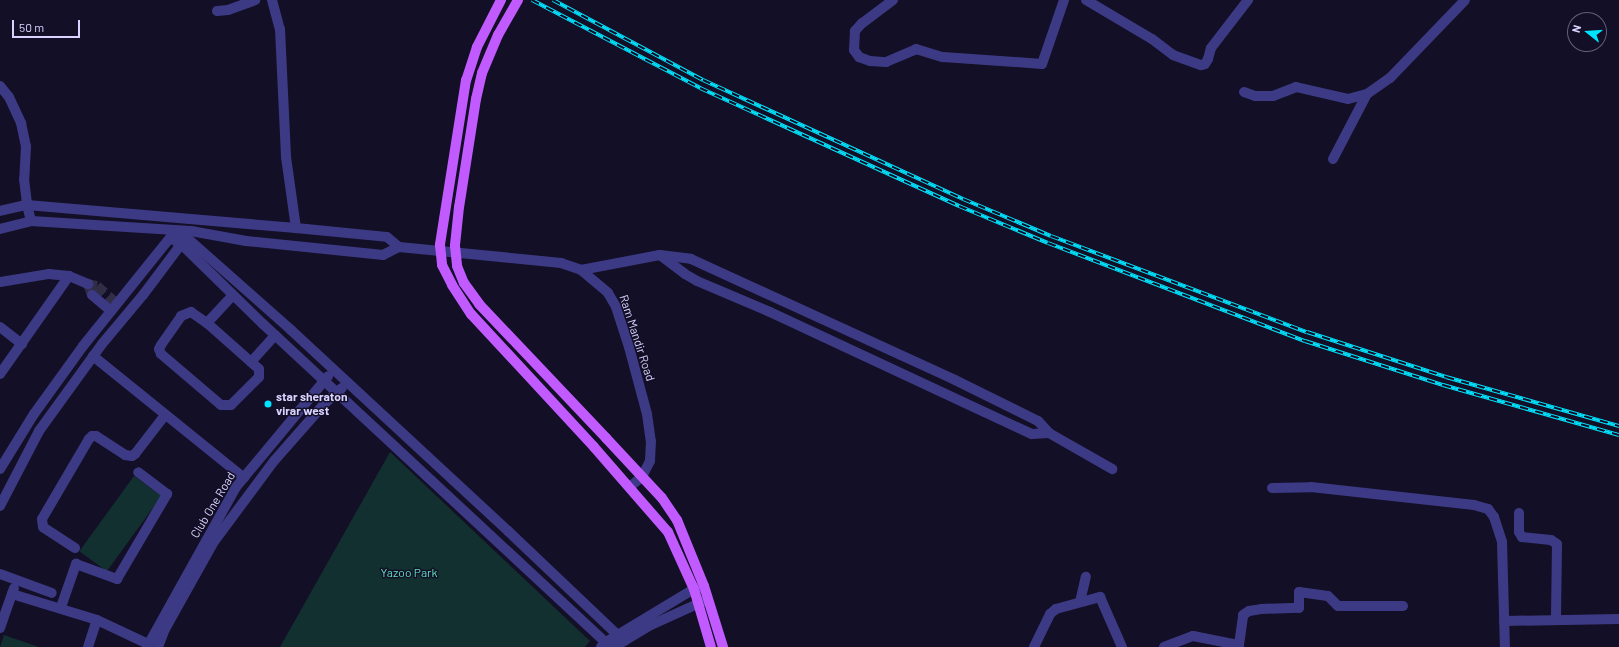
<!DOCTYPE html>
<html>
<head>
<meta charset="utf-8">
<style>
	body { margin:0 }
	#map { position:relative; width:1619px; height:647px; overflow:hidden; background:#130f26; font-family:Barlow,sans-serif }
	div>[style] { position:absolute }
	.green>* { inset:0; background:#12302f; transform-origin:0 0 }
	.minor-tunnel>* { height:10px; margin-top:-5px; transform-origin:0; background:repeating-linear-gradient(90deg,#312d47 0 10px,transparent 0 15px) }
	.minor>* { height:10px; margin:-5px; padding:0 5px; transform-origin:5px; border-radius:5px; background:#3d3a85 }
	.major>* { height:10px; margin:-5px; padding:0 5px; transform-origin:5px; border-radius:5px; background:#c25bff }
	.rail>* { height:4px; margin-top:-2px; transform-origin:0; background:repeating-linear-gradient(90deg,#130f26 0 8px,#00e5ff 0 16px); box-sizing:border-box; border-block:1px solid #00e5ff }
	.major-bridge>* { height:10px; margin:-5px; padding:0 5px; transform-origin:5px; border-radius:5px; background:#c25bff }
	.dots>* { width:11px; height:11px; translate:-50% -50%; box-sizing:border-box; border:2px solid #130f26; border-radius:50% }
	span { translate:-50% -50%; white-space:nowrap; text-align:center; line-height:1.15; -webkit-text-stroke:3px #130f26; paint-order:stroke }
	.street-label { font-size:12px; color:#d9d4ff }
	.poi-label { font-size:12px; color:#d9d4ff; font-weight:700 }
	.left { translate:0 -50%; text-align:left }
	.park-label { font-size:12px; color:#5fe0c0 }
	.north { position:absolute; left:1567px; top:12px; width:40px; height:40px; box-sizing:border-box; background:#130f26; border:1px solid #625e7d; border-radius:50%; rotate:287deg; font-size:11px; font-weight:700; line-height:16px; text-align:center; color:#d9d4ff }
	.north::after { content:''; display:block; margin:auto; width:14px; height:18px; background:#00e5ff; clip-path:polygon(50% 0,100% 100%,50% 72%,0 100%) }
	.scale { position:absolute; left:12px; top:20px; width:68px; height:18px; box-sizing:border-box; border:2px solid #d9d4ff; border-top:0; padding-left:5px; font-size:12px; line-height:14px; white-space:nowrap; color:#d9d4ff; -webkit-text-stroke:3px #130f26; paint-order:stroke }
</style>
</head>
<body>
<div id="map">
	<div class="green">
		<i style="clip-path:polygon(390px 452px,590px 641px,585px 647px,280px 647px)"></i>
		<i style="left:134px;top:476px;width:34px;height:93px;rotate:36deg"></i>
		<i style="clip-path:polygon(4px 635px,39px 647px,0 647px)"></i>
	</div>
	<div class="minor-tunnel">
		<i style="left:92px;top:295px;width:12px;rotate:-110deg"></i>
		<i style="left:88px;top:284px;width:9px;rotate:13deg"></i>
		<i style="left:97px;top:286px;width:27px;rotate:42deg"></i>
	</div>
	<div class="minor">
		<i style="left:272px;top:0;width:30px;rotate:75deg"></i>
		<i style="left:280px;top:29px;width:128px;rotate:87.3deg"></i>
		<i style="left:286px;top:157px;width:72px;rotate:82deg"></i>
		<i style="left:893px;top:0;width:39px;rotate:143deg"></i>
		<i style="left:862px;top:23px;width:11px;rotate:131deg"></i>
		<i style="left:855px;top:31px;width:19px;rotate:93deg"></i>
		<i style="left:854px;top:50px;width:9px;rotate:54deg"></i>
		<i style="left:859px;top:57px;width:12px;rotate:20deg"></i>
		<i style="left:870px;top:61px;width:16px;rotate:4deg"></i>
		<i style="left:886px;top:62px;width:33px;rotate:-23deg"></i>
		<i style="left:916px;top:49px;width:28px;rotate:17deg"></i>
		<i style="left:943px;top:57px;width:99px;rotate:4deg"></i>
		<i style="left:1042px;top:64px;width:68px;rotate:-71deg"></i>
		<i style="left:1086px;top:0;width:77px;rotate:30.6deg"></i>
		<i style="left:1152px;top:39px;width:26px;rotate:37deg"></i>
		<i style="left:1173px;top:55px;width:30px;rotate:20deg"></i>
		<i style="left:1201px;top:65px;width:4px;rotate:-14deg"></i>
		<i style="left:1205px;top:64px;width:6px;rotate:-59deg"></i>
		<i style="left:1208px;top:59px;width:11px;rotate:-75deg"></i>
		<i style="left:1211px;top:48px;width:61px;rotate:-52.4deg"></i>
		<i style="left:217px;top:11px;width:11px;rotate:-5deg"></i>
		<i style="left:228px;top:10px;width:29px;rotate:-20deg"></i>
		<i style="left:0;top:86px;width:14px;rotate:51deg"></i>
		<i style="left:9px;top:97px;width:29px;rotate:65deg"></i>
		<i style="left:21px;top:123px;width:24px;rotate:78deg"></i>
		<i style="left:26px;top:146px;width:33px;rotate:93deg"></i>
		<i style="left:24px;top:179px;width:26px;rotate:83deg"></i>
		<i style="left:27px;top:205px;width:16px;rotate:76deg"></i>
		<i style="left:1244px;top:92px;width:12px;rotate:20deg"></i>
		<i style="left:1255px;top:96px;width:18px"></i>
		<i style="left:1273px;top:96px;width:25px;rotate:-21deg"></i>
		<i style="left:1296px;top:87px;width:53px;rotate:13deg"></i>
		<i style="left:1348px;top:99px;width:20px;rotate:-15deg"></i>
		<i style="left:1367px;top:94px;width:28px;rotate:-35deg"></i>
		<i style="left:1390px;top:78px;width:108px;rotate:-46.1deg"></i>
		<i style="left:1333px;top:159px;width:73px;rotate:-62.4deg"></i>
		<i style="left:0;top:211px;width:28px;rotate:-13deg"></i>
		<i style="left:27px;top:205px;width:270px;rotate:4.9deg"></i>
		<i style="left:296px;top:228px;width:91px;rotate:5.6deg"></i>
		<i style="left:387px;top:237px;width:16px;rotate:40deg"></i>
		<i style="left:399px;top:247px;width:163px;rotate:5.6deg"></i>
		<i style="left:561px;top:263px;width:21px;rotate:19deg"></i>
		<i style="left:581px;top:270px;width:35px;rotate:40deg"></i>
		<i style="left:608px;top:293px;width:16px;rotate:60deg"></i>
		<i style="left:616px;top:307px;width:42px;rotate:72deg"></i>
		<i style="left:629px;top:347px;width:69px;rotate:75deg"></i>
		<i style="left:647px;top:414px;width:27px;rotate:82deg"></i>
		<i style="left:651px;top:441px;width:20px;rotate:93deg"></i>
		<i style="left:650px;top:461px;width:18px;rotate:117deg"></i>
		<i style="left:642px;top:477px;width:16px;rotate:142deg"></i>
		<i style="left:0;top:229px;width:32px;rotate:-14deg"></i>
		<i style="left:31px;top:221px;width:160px;rotate:3.6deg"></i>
		<i style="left:191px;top:231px;width:56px;rotate:10.3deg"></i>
		<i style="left:246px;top:241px;width:138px;rotate:5.8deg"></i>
		<i style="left:383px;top:255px;width:18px;rotate:-27deg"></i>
		<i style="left:174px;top:233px;width:13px;rotate:18deg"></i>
		<i style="left:186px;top:237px;width:140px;rotate:41.5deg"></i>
		<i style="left:291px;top:330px;width:296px;rotate:42.8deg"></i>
		<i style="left:508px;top:531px;width:160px;rotate:43.5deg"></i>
		<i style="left:170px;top:238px;width:13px;rotate:29deg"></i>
		<i style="left:181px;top:244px;width:115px;rotate:44.3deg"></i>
		<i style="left:263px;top:324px;width:475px;rotate:42.9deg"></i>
		<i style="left:660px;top:255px;width:31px;rotate:37deg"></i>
		<i style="left:685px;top:274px;width:14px;rotate:30deg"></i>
		<i style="left:697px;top:281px;width:79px;rotate:23deg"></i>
		<i style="left:770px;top:312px;width:289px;rotate:25deg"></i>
		<i style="left:1032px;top:434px;width:17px;rotate:-3deg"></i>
		<i style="left:581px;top:270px;width:80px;rotate:-10.8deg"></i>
		<i style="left:660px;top:255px;width:31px;rotate:7deg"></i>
		<i style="left:691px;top:259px;width:290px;rotate:24.6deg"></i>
		<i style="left:955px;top:380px;width:93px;rotate:26.3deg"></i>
		<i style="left:1038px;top:421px;width:16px;rotate:47deg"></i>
		<i style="left:1049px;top:433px;width:73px;rotate:29.7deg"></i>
		<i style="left:0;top:282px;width:50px;rotate:-9.3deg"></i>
		<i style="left:49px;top:274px;width:20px;rotate:6deg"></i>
		<i style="left:69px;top:276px;width:21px;rotate:23deg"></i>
		<i style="left:92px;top:295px;width:25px;rotate:40deg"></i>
		<i style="left:191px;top:312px;width:19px;rotate:35deg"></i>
		<i style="left:207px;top:323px;width:69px;rotate:41.5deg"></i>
		<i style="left:259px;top:369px;width:8px;rotate:90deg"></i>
		<i style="left:259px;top:377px;width:40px;rotate:135deg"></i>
		<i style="left:231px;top:405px;width:10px;rotate:180deg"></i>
		<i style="left:221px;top:405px;width:79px;rotate:-139.6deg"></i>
		<i style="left:161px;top:354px;width:5px;rotate:-112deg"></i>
		<i style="left:159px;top:349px;width:4px;rotate:-63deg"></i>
		<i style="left:161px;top:345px;width:35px;rotate:-55deg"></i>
		<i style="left:181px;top:316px;width:11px;rotate:-22deg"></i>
		<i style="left:207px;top:323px;width:38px;rotate:-47deg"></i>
		<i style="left:0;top:327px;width:28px;rotate:38deg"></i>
		<i style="left:93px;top:356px;width:194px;rotate:38.9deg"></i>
		<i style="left:251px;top:362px;width:36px;rotate:-48deg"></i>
		<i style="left:0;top:374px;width:120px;rotate:-54.9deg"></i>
		<i style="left:0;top:469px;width:65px;rotate:-58.3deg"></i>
		<i style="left:34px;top:414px;width:84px;rotate:-54.2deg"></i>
		<i style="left:83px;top:346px;width:144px;rotate:-51.2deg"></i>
		<i style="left:1272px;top:488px;width:39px;rotate:-1deg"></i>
		<i style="left:1311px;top:487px;width:164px;rotate:6.3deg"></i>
		<i style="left:1474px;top:505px;width:15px;rotate:16deg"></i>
		<i style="left:1488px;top:509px;width:10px;rotate:53deg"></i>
		<i style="left:1494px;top:517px;width:26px;rotate:72deg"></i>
		<i style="left:1502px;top:542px;width:105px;rotate:88.4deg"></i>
		<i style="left:0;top:506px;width:85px;rotate:-62.5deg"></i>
		<i style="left:39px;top:431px;width:107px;rotate:-54.1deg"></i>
		<i style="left:102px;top:344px;width:64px;rotate:-50.1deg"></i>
		<i style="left:143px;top:295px;width:70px;rotate:-53.1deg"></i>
		<i style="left:1519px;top:513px;width:19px;rotate:90deg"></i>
		<i style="left:1519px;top:532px;width:6px;rotate:59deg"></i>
		<i style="left:1522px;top:537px;width:29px;rotate:6deg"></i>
		<i style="left:1551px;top:540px;width:7px;rotate:34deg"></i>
		<i style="left:1557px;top:544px;width:75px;rotate:90.8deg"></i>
		<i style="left:75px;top:548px;width:38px;rotate:-147deg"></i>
		<i style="left:43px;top:527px;width:8px;rotate:-97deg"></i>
		<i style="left:42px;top:519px;width:93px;rotate:-59.6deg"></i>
		<i style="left:89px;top:439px;width:4px;rotate:-45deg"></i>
		<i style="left:92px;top:436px;width:4px"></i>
		<i style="left:96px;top:436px;width:35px;rotate:33deg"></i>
		<i style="left:125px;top:455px;width:7px;rotate:8deg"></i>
		<i style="left:132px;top:456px;width:4px;rotate:-34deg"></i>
		<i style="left:135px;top:454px;width:49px;rotate:-52.4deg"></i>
		<i style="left:0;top:574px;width:55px;rotate:20.1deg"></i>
		<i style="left:12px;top:594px;width:89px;rotate:17deg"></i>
		<i style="left:97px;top:620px;width:56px;rotate:25.2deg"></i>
		<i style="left:1080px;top:602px;width:26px;rotate:-77deg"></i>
		<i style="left:61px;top:607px;width:46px;rotate:-70.8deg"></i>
		<i style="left:76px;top:564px;width:44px;rotate:20.1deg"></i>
		<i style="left:117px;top:579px;width:99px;rotate:-59.5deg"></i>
		<i style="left:167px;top:494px;width:36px;rotate:-143deg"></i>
		<i style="left:1504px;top:621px;width:115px;rotate:-1deg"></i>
		<i style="left:0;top:628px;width:42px;rotate:-70.7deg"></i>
		<i style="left:619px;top:644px;width:37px;rotate:-31deg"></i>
		<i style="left:651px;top:625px;width:60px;rotate:-24.4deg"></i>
		<i style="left:88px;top:647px;width:28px;rotate:-72deg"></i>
		<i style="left:147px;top:647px;width:183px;rotate:-60.9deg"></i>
		<i style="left:236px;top:487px;width:144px;rotate:-50.3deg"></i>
		<i style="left:158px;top:647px;width:19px;rotate:-69deg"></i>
		<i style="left:165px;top:629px;width:98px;rotate:-60.8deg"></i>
		<i style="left:213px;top:543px;width:102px;rotate:-53.4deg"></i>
		<i style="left:274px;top:461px;width:76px;rotate:-48.7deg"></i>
		<i style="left:324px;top:404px;width:24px;rotate:-42deg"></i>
		<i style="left:601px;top:647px;width:7px;rotate:-45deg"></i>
		<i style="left:606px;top:642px;width:103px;rotate:-31.1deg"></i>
		<i style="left:694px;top:589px;width:8px;rotate:-14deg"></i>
		<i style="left:1034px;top:647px;width:37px;rotate:-64deg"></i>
		<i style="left:1050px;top:614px;width:8px;rotate:-40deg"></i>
		<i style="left:1056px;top:609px;width:46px;rotate:-15.3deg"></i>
		<i style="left:1100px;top:597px;width:55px;rotate:66.3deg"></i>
		<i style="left:1164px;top:647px;width:31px;rotate:-21deg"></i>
		<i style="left:1193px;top:636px;width:47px;rotate:11.1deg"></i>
		<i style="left:1239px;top:645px;width:30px;rotate:-82deg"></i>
		<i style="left:1243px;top:615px;width:7px;rotate:-34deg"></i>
		<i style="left:1249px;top:611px;width:12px;rotate:-9deg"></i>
		<i style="left:1261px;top:609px;width:38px;rotate:-2deg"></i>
		<i style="left:1299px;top:608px;width:16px;rotate:-90deg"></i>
		<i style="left:1299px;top:592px;width:29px;rotate:8deg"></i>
		<i style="left:1328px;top:596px;width:14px;rotate:45deg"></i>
		<i style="left:1338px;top:606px;width:65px"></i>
	</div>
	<div class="major">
		<i style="left:606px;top:438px;width:82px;rotate:47deg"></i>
		<i style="left:662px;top:498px;width:27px;rotate:56deg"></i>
		<i style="left:677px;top:520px;width:71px;rotate:67.8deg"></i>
		<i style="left:704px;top:586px;width:64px;rotate:72.7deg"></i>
		<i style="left:594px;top:447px;width:113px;rotate:49deg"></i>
		<i style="left:668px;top:532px;width:63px;rotate:65.5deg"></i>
		<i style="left:694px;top:589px;width:60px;rotate:73.7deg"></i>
	</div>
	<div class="rail">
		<i style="left:532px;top:0;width:190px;rotate:27.6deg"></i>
		<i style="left:700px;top:88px;width:285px;rotate:24.5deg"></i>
		<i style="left:959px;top:206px;width:96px;rotate:22.6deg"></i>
		<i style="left:1048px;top:243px;width:275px;rotate:20.9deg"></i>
		<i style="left:1305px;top:341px;width:145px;rotate:17.7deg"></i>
		<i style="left:1443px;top:385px;width:183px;rotate:15.9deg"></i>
		<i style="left:553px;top:0;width:170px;rotate:28.1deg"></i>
		<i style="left:703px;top:80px;width:286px;rotate:24.6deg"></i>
		<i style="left:963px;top:199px;width:95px;rotate:22.8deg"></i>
		<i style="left:1051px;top:236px;width:273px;rotate:20.6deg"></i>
		<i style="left:1307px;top:332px;width:146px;rotate:17.9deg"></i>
		<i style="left:1446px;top:377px;width:180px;rotate:15.8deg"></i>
	</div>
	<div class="major-bridge">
		<i style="left:501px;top:0;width:53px;rotate:117.1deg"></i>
		<i style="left:477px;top:47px;width:35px;rotate:108deg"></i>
		<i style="left:466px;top:80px;width:167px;rotate:99deg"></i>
		<i style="left:440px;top:245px;width:20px;rotate:84deg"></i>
		<i style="left:442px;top:265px;width:22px;rotate:63deg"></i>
		<i style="left:452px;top:285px;width:35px;rotate:57deg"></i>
		<i style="left:471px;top:314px;width:181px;rotate:47.2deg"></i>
		<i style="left:518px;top:0;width:40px;rotate:119.7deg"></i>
		<i style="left:498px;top:35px;width:41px;rotate:112.8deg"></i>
		<i style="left:482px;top:73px;width:27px;rotate:103deg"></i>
		<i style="left:476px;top:99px;width:109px;rotate:98.9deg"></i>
		<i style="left:459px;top:207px;width:39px;rotate:96deg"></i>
		<i style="left:455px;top:246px;width:20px;rotate:84deg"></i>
		<i style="left:457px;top:266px;width:18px;rotate:68deg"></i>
		<i style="left:464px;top:283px;width:26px;rotate:54deg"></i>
		<i style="left:479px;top:304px;width:185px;rotate:46.5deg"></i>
	</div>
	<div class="dots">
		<i style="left:268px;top:404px;background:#00e5ff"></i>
	</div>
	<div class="street-label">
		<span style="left:637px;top:338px;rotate:72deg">Ram Mandir Road</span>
		<span style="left:213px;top:505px;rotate:-59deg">Club One Road</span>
	</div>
	<div class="poi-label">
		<span class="left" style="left:276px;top:404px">star sheraton<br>virar west</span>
	</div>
	<div class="park-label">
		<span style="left:409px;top:573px">Yazoo Park</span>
	</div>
	<div class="north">N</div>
	<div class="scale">50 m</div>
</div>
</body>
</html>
